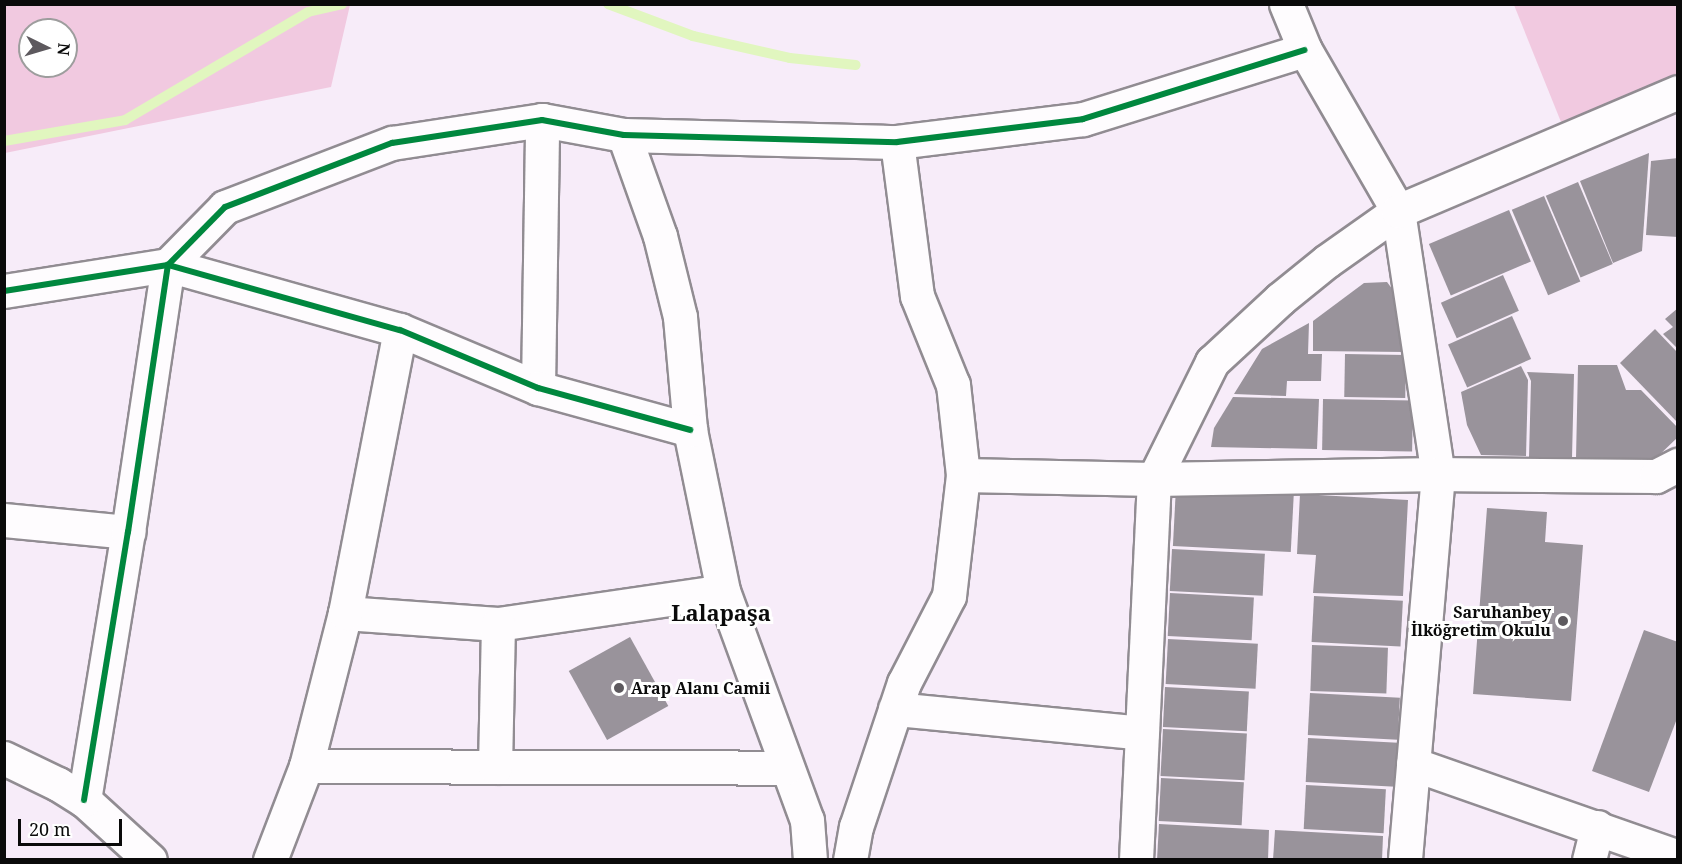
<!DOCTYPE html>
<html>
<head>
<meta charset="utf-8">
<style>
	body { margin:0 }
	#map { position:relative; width:1682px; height:864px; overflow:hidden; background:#f7ecf9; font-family:"Noto Serif",serif }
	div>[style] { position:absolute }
	.green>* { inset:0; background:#f1c9e0 }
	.stream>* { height:10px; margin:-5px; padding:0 5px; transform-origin:5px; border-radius:5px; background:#e1f6bf }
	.building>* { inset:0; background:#99939b; transform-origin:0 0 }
	.roads { filter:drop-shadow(2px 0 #918c92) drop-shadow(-2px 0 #918c92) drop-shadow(0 2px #918c92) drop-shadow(0 -2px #918c92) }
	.minor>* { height:33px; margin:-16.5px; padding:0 16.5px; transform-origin:16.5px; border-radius:16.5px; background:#fefcfe }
	.cycleway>* { height:6px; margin:-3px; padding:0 3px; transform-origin:3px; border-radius:3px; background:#00873e }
	.dots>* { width:16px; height:16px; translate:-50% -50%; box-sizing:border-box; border:3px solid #fff; border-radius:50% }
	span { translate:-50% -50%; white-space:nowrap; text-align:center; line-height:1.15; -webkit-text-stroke:6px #fff; paint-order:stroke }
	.poi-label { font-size:16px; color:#0a0a0a; font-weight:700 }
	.right { translate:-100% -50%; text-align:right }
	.left { translate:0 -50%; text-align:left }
	.district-label { font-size:22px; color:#0a0a0a; font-weight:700 }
	.frame { position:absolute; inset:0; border:6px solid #0a0a0a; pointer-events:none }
	.north { position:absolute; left:18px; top:18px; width:60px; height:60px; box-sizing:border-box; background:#fff; border:2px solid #9d9d9d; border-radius:50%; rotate:95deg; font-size:16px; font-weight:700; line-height:24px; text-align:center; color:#0a0a0a }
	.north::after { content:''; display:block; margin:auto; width:21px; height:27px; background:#5d595e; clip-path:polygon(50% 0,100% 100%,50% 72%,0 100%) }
	.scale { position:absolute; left:18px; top:819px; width:104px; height:27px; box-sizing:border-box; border:3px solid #0a0a0a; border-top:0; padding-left:8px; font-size:18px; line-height:21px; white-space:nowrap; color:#0a0a0a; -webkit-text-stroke:4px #fff; paint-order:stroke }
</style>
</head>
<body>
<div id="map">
	<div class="green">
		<i style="clip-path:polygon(evenodd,5px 4px,350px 4px,350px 5px,331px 87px,5px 153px,5px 4px,30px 30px,66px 30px,66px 66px,30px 66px,30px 30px)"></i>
		<i style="clip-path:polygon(1514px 5px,1677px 5px,1677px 76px,1561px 122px)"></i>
	</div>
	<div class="stream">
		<i style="left:608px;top:4px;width:91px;rotate:20.6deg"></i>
		<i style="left:693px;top:36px;width:99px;rotate:12.8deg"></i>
		<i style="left:790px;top:58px;width:66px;rotate:6.1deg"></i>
		<i style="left:4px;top:141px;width:123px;rotate:-9.8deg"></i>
		<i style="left:125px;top:120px;width:212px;rotate:-30.5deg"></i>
		<i style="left:308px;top:12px;width:35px;rotate:-13deg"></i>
	</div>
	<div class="building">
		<i style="clip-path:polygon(1649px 153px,1642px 251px,1613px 263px,1580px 181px)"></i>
		<i style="clip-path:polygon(1678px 158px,1678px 237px,1646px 235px,1651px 161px)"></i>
		<i style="left:1578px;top:182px;width:89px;height:35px;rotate:67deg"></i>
		<i style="left:1544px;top:196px;width:93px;height:35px;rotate:67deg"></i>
		<i style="left:1509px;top:210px;width:56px;height:87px;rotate:67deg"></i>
		<i style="left:1503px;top:275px;width:39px;height:68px;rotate:66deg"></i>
		<i style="clip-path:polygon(1387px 282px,1399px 298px,1405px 352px,1313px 351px,1313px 321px,1364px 283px)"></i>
		<i style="clip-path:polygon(1678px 308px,1678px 349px,1663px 334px,1673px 327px,1665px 319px)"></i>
		<i style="left:1512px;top:316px;width:47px;height:70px;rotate:66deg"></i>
		<i style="clip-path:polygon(1309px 323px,1308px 354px,1322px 354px,1321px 381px,1287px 381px,1286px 396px,1234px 394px,1262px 349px)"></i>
		<i style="clip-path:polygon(1655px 329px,1678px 353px,1678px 423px,1620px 363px)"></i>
		<i style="left:1345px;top:354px;width:61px;height:43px;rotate:1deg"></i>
		<i style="clip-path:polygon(1578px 365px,1617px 365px,1626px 390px,1641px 390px,1678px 428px,1678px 437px,1653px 461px,1576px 458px)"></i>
		<i style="clip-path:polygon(1521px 366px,1528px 380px,1526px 456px,1481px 455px,1467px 425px,1461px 392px)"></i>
		<i style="clip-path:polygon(1527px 372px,1574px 374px,1572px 458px,1529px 457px,1531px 381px)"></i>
		<i style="clip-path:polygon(1233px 397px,1319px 399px,1317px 449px,1211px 447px,1214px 428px)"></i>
		<i style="left:1323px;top:399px;width:90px;height:51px;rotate:1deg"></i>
		<i style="left:1176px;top:487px;width:118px;height:59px;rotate:3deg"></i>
		<i style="clip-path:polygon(1300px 494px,1408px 500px,1403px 596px,1313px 593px,1316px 555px,1297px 554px)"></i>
		<i style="clip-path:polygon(1487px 508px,1547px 512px,1545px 542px,1583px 545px,1571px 701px,1473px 694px)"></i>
		<i style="left:1172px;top:549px;width:93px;height:42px;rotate:3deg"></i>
		<i style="left:1170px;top:593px;width:84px;height:43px;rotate:3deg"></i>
		<i style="left:1314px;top:596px;width:89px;height:46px;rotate:3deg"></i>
		<i style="clip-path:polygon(1644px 630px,1678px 642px,1678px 716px,1649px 792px,1592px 771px)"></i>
		<i style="left:630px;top:637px;width:79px;height:70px;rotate:61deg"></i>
		<i style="left:1168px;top:639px;width:90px;height:45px;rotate:3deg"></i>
		<i style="left:1312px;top:645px;width:76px;height:46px;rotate:2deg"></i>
		<i style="left:1165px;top:687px;width:84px;height:40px;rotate:3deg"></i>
		<i style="left:1310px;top:693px;width:90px;height:42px;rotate:3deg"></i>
		<i style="left:1163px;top:729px;width:84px;height:47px;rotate:3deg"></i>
		<i style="left:1308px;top:738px;width:90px;height:44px;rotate:3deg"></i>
		<i style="left:1161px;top:778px;width:83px;height:43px;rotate:3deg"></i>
		<i style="left:1306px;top:785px;width:80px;height:44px;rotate:3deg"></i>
		<i style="clip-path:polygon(1159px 824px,1269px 830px,1268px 860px,1157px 860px)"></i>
		<i style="clip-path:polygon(1275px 830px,1383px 836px,1382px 860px,1273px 860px)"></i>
	</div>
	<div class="roads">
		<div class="minor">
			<i style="left:1286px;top:4px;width:50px;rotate:67.6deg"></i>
			<i style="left:1305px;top:50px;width:186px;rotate:60deg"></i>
			<i style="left:1398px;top:211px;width:266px;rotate:81.4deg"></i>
			<i style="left:1438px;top:474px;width:387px;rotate:94.9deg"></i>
			<i style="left:624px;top:135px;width:107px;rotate:70.4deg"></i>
			<i style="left:660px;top:236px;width:83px;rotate:76.1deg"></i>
			<i style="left:680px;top:317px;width:113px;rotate:84.9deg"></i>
			<i style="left:690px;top:430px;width:164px;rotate:78.4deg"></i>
			<i style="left:723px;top:591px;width:244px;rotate:69.9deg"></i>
			<i style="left:807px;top:820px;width:40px;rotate:85.7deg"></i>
			<i style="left:4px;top:291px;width:166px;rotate:-9deg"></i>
			<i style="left:168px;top:265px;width:81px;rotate:-45.5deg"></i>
			<i style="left:225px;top:207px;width:179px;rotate:-21deg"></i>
			<i style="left:392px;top:143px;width:152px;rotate:-8.7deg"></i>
			<i style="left:542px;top:120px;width:83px;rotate:10.4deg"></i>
			<i style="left:624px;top:135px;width:273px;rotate:1.5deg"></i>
			<i style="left:897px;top:142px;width:187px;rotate:-7deg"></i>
			<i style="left:1083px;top:119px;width:232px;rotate:-17.3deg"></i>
			<i style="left:538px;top:388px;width:268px;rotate:-89.1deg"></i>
			<i style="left:963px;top:475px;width:191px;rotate:1.2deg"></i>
			<i style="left:1154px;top:479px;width:284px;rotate:-1deg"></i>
			<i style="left:1438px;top:474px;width:218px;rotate:0.5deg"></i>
			<i style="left:1656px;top:476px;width:25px;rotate:-27deg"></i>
			<i style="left:4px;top:520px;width:125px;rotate:5.5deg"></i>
			<i style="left:345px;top:613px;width:153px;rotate:4.1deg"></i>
			<i style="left:498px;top:624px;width:227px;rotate:-8.3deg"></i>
			<i style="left:895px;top:709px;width:248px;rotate:5.5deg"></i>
			<i style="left:4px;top:758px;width:60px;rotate:25.7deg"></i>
			<i style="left:58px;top:784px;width:31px;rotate:32deg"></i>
			<i style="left:84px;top:800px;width:89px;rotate:42.3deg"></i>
			<i style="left:1413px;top:764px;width:281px;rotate:19.3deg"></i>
			<i style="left:306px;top:766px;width:480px;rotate:0.2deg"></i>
			<i style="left:495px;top:767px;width:143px;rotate:-88.8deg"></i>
			<i style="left:84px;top:800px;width:272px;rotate:-80.7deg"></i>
			<i style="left:128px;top:532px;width:270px;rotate:-81.5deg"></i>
			<i style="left:168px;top:265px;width:241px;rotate:15.7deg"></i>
			<i style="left:400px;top:330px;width:150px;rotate:22.8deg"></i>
			<i style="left:538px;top:388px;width:158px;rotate:15.4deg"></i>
			<i style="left:270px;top:860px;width:101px;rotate:-69deg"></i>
			<i style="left:306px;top:766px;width:158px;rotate:-75.7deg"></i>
			<i style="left:345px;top:613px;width:288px;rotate:-79deg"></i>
			<i style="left:850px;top:860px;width:34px;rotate:-80deg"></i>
			<i style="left:856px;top:827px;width:152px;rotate:-71.6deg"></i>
			<i style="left:904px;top:683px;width:98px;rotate:-62.7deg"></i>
			<i style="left:949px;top:596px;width:122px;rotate:-83.4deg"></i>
			<i style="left:963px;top:475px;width:91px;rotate:-96.3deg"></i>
			<i style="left:953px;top:385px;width:96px;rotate:-112deg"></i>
			<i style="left:917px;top:296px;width:155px;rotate:-97.4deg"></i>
			<i style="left:1136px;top:860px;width:381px;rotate:-87.3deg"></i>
			<i style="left:1154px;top:479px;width:131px;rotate:-63.6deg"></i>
			<i style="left:1212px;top:362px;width:93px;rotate:-42.8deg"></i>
			<i style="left:1280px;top:299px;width:60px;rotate:-39deg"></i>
			<i style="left:1327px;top:261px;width:87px;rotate:-35.2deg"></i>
			<i style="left:1398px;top:211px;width:304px;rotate:-23deg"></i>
			<i style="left:1589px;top:860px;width:34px;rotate:-76deg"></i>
		</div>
	</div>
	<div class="cycleway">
		<i style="left:4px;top:291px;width:166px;rotate:-9deg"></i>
		<i style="left:168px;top:265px;width:81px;rotate:-45.5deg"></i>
		<i style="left:225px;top:207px;width:179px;rotate:-21deg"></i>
		<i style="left:392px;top:143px;width:152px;rotate:-8.7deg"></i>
		<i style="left:542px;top:120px;width:83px;rotate:10.4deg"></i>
		<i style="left:624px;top:135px;width:273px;rotate:1.5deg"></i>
		<i style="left:897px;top:142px;width:187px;rotate:-7deg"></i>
		<i style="left:1083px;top:119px;width:232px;rotate:-17.3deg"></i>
		<i style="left:84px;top:800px;width:272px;rotate:-80.7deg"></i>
		<i style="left:128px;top:532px;width:270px;rotate:-81.5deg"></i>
		<i style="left:168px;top:265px;width:241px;rotate:15.7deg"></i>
		<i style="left:400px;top:330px;width:150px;rotate:22.8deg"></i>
		<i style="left:538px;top:388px;width:158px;rotate:15.4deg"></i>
	</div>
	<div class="dots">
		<i style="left:1563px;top:621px;background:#5d595e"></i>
		<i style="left:619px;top:688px;background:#5d595e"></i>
	</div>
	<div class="poi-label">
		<span class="right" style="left:1551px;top:621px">Saruhanbey<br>İlköğretim Okulu</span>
		<span class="left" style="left:631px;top:688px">Arap Alanı Camii</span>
	</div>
	<div class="district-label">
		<span style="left:721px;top:613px">Lalapaşa</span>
	</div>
	<div class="frame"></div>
	<div class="north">N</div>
	<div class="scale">20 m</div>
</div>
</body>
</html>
